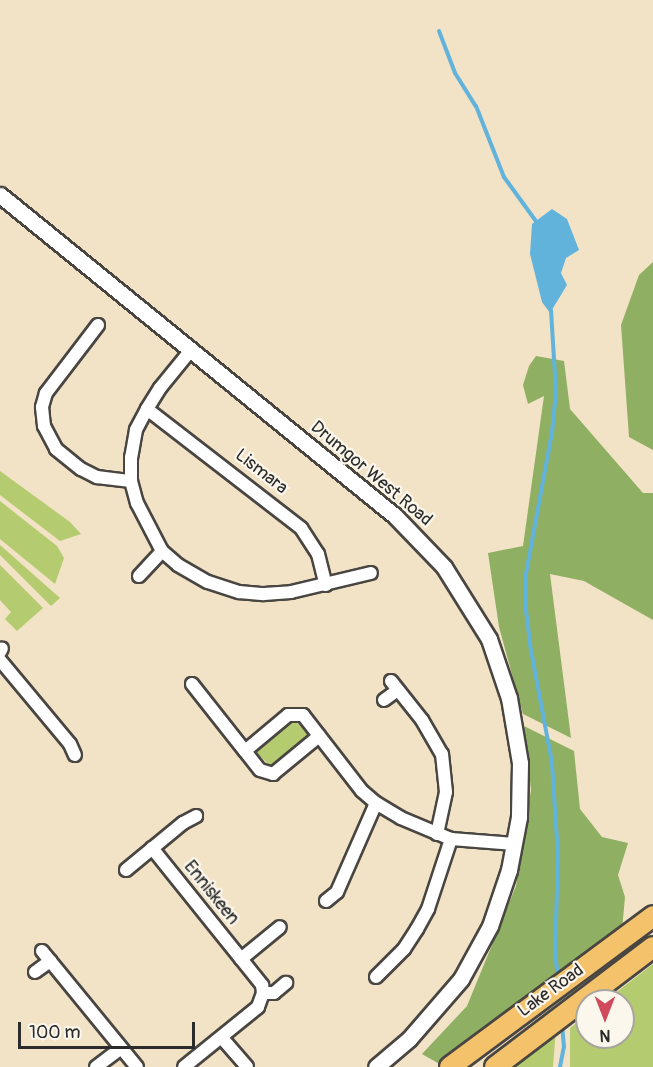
<!DOCTYPE html>
<html>
<head>
<meta charset="utf-8">
<style>
	body { margin:0 }
	#map { position:relative; width:653px; height:1067px; overflow:hidden; background:#f2e2c6; font-family:Pangolin,sans-serif }
	div>[style] { position:absolute }
	.green>* { inset:0; background:#b4cb6f }
	.forest>* { inset:0; background:#8faf62 }
	.water>* { inset:0; background:#61b3dc }
	.stream>* { height:4px; margin:-2px; padding:0 2px; transform-origin:2px; border-radius:2px; background:#61b3dc }
	.roads { filter:drop-shadow(2px 0 #494642) drop-shadow(-2px 0 #494642) drop-shadow(0 2px #494642) drop-shadow(0 -2px #494642) }
	.minor>* { height:12px; margin:-6px; padding:0 6px; transform-origin:6px; border-radius:6px; background:#fff }
	.tertiary>* { height:15px; margin:-7.5px; padding:0 7.5px; transform-origin:7.5px; border-radius:7.5px; background:#fff }
	.trunk>* { height:20px; margin:-10px; padding:0 10px; transform-origin:10px; border-radius:10px; background:#f4c26a }
	span { translate:-50% -50%; white-space:nowrap; text-align:center; line-height:1.15; -webkit-text-stroke:4.5px #fbf7ec; paint-order:stroke }
	.street-label { font-size:18px; color:#2b2b2b }
	.north { position:absolute; left:575px; top:989px; width:60px; height:60px; box-sizing:border-box; background:#fbf7ec; border:2px solid #a8a59f; border-radius:50%; rotate:180deg; font-size:16px; font-weight:700; line-height:24px; text-align:center; color:#2b2b2b }
	.north::after { content:''; display:block; margin:auto; width:21px; height:27px; background:#d1495b; clip-path:polygon(50% 0,100% 100%,50% 72%,0 100%) }
	.scale { position:absolute; left:18px; top:1022px; width:177px; height:27px; box-sizing:border-box; border:3px solid #2b2b2b; border-top:0; padding-left:8px; font-size:18px; line-height:21px; white-space:nowrap; color:#2b2b2b; -webkit-text-stroke:4px #fbf7ec; paint-order:stroke }
</style>
</head>
<body>
<div id="map">
	<div class="green">
		<i style="clip-path:polygon(0 471px,70px 522px,81px 534px,60px 541px,0 495px)"></i>
		<i style="clip-path:polygon(0 501px,57px 546px,64px 558px,55px 584px,0 539px)"></i>
		<i style="clip-path:polygon(0 545px,60px 598px,51px 606px,0 555px)"></i>
		<i style="clip-path:polygon(0 565px,43px 608px,17px 631px,5px 619px,11px 612px,0 600px)"></i>
		<i style="clip-path:polygon(292px 719px,309px 732px,309px 738px,275px 765px,270px 766px,257px 753px,257px 748px)"></i>
		<i style="clip-path:polygon(653px 964px,653px 1067px,570px 1067px,570px 1028px,587px 1015px,587px 1037px,623px 1037px,623px 1001px,605px 1001px)"></i>
		<i style="clip-path:polygon(556px 1028px,553px 1067px,512px 1067px)"></i>
	</div>
	<div class="forest">
		<i style="clip-path:polygon(653px 262px,653px 450px,629px 437px,621px 325px,639px 275px)"></i>
		<i style="clip-path:polygon(536px 356px,564px 361px,570px 409px,643px 493px,653px 493px,653px 620px,584px 581px,550px 574px,571px 738px,523px 714px,499px 627px,488px 553px,523px 546px,544px 396px,528px 404px,523px 385px,529px 366px)"></i>
		<i style="clip-path:polygon(524px 726px,574px 751px,580px 809px,602px 837px,628px 843px,618px 875px,625px 897px,622px 930px,443px 1066px,422px 1054px,467px 1006px,516px 886px,531px 790px)"></i>
	</div>
	<div class="water">
		<i style="clip-path:polygon(552px 209px,567px 219px,579px 250px,566px 258px,561px 273px,567px 285px,550px 313px,542px 302px,530px 254px,532px 224px)"></i>
	</div>
	<div class="stream">
		<i style="left:439px;top:31px;width:45px;rotate:69.1deg"></i>
		<i style="left:455px;top:73px;width:39px;rotate:58deg"></i>
		<i style="left:476px;top:106px;width:76px;rotate:68.5deg"></i>
		<i style="left:504px;top:177px;width:58px;rotate:54.1deg"></i>
		<i style="left:551px;top:310px;width:82px;rotate:86.5deg"></i>
		<i style="left:556px;top:392px;width:40px;rotate:95.7deg"></i>
		<i style="left:552px;top:432px;width:144px;rotate:100.4deg"></i>
		<i style="left:526px;top:574px;width:36px;rotate:90deg"></i>
		<i style="left:526px;top:610px;width:35px;rotate:83deg"></i>
		<i style="left:530px;top:645px;width:120px;rotate:79.4deg"></i>
		<i style="left:552px;top:763px;width:94px;rotate:86.3deg"></i>
		<i style="left:558px;top:857px;width:96px;rotate:91.8deg"></i>
		<i style="left:555px;top:953px;width:25px;rotate:83deg"></i>
		<i style="left:560px;top:1067px;width:20px;rotate:-79deg"></i>
		<i style="left:564px;top:1047px;width:22px;rotate:-95deg"></i>
	</div>
	<div class="roads">
		<div class="minor">
			<i style="left:98px;top:325px;width:86px;rotate:127.4deg"></i>
			<i style="left:46px;top:393px;width:15px;rotate:106deg"></i>
			<i style="left:42px;top:407px;width:19px;rotate:84deg"></i>
			<i style="left:44px;top:426px;width:26px;rotate:62deg"></i>
			<i style="left:56px;top:449px;width:32px;rotate:39deg"></i>
			<i style="left:81px;top:469px;width:18px;rotate:27deg"></i>
			<i style="left:97px;top:477px;width:34px;rotate:7deg"></i>
			<i style="left:191px;top:350px;width:49px;rotate:129.2deg"></i>
			<i style="left:160px;top:388px;width:25px;rotate:122deg"></i>
			<i style="left:147px;top:409px;width:24px;rotate:118deg"></i>
			<i style="left:136px;top:430px;width:27px;rotate:100deg"></i>
			<i style="left:131px;top:457px;width:24px;rotate:90deg"></i>
			<i style="left:131px;top:481px;width:23px;rotate:75deg"></i>
			<i style="left:137px;top:503px;width:54px;rotate:62.5deg"></i>
			<i style="left:162px;top:551px;width:21px;rotate:41deg"></i>
			<i style="left:178px;top:565px;width:34px;rotate:30deg"></i>
			<i style="left:208px;top:582px;width:33px;rotate:18deg"></i>
			<i style="left:239px;top:592px;width:25px;rotate:5deg"></i>
			<i style="left:264px;top:594px;width:27px;rotate:-4deg"></i>
			<i style="left:291px;top:592px;width:82px;rotate:-13.4deg"></i>
			<i style="left:147px;top:409px;width:195px;rotate:37.7deg"></i>
			<i style="left:301px;top:528px;width:31px;rotate:57deg"></i>
			<i style="left:318px;top:554px;width:32px;rotate:76deg"></i>
			<i style="left:139px;top:576px;width:34px;rotate:-47deg"></i>
			<i style="left:0;top:652px;width:4px;rotate:-63deg"></i>
			<i style="left:0;top:660px;width:109px;rotate:50.2deg"></i>
			<i style="left:70px;top:744px;width:12px;rotate:66deg"></i>
			<i style="left:391px;top:681px;width:50px;rotate:51.5deg"></i>
			<i style="left:422px;top:720px;width:39px;rotate:60deg"></i>
			<i style="left:442px;top:754px;width:38px;rotate:84deg"></i>
			<i style="left:446px;top:792px;width:43px;rotate:102.1deg"></i>
			<i style="left:192px;top:684px;width:85px;rotate:51.7deg"></i>
			<i style="left:245px;top:751px;width:56px;rotate:-39.9deg"></i>
			<i style="left:288px;top:715px;width:15px"></i>
			<i style="left:303px;top:715px;width:96px;rotate:52.2deg"></i>
			<i style="left:362px;top:791px;width:18px;rotate:41deg"></i>
			<i style="left:376px;top:803px;width:29px;rotate:31deg"></i>
			<i style="left:401px;top:818px;width:54px;rotate:22.8deg"></i>
			<i style="left:384px;top:700px;width:17px;rotate:-36deg"></i>
			<i style="left:245px;top:751px;width:24px;rotate:52deg"></i>
			<i style="left:260px;top:770px;width:14px;rotate:17deg"></i>
			<i style="left:273px;top:774px;width:60px;rotate:-39.6deg"></i>
			<i style="left:152px;top:848px;width:176px;rotate:51.2deg"></i>
			<i style="left:262px;top:985px;width:8px;rotate:83deg"></i>
			<i style="left:263px;top:993px;width:15px;rotate:110deg"></i>
			<i style="left:258px;top:1007px;width:95px;rotate:141deg"></i>
			<i style="left:126px;top:870px;width:74px;rotate:-39.5deg"></i>
			<i style="left:183px;top:823px;width:15px;rotate:-28deg"></i>
			<i style="left:326px;top:901px;width:14px;rotate:-39deg"></i>
			<i style="left:337px;top:892px;width:97px;rotate:-66.3deg"></i>
			<i style="left:42px;top:951px;width:150px;rotate:50.7deg"></i>
			<i style="left:241px;top:959px;width:50px;rotate:-39.4deg"></i>
			<i style="left:35px;top:972px;width:19px;rotate:-36deg"></i>
			<i style="left:376px;top:977px;width:40px;rotate:-45deg"></i>
			<i style="left:404px;top:949px;width:24px;rotate:-57deg"></i>
			<i style="left:417px;top:929px;width:23px;rotate:-61deg"></i>
			<i style="left:428px;top:909px;width:74px;rotate:-71.8deg"></i>
			<i style="left:451px;top:839px;width:64px;rotate:4.5deg"></i>
			<i style="left:263px;top:993px;width:11px"></i>
			<i style="left:274px;top:993px;width:16px;rotate:-40deg"></i>
			<i style="left:222px;top:1038px;width:38px;rotate:49deg"></i>
			<i style="left:96px;top:1067px;width:31px;rotate:-37deg"></i>
		</div>
		<div class="tertiary">
			<i style="left:0;top:195px;width:509px;rotate:39.1deg"></i>
			<i style="left:395px;top:516px;width:71px;rotate:46.1deg"></i>
			<i style="left:444px;top:567px;width:85px;rotate:58deg"></i>
			<i style="left:489px;top:639px;width:62px;rotate:71.3deg"></i>
			<i style="left:509px;top:698px;width:66px;rotate:80.4deg"></i>
			<i style="left:520px;top:763px;width:54px;rotate:91.1deg"></i>
			<i style="left:519px;top:817px;width:54px;rotate:100.7deg"></i>
			<i style="left:509px;top:870px;width:59px;rotate:108.7deg"></i>
			<i style="left:490px;top:926px;width:60px;rotate:118.7deg"></i>
			<i style="left:461px;top:979px;width:79px;rotate:130.9deg"></i>
			<i style="left:409px;top:1039px;width:43px;rotate:139.7deg"></i>
		</div>
		<div class="trunk">
			<i style="left:450px;top:1067px;width:253px;rotate:-36.6deg"></i>
			<i style="left:495px;top:1067px;width:198px;rotate:-37.2deg"></i>
		</div>
	</div>
	<div class="street-label">
		<span style="left:261px;top:472px;rotate:38deg">Lismara</span>
		<span style="left:371px;top:474px;rotate:40deg">Drumgor West Road</span>
		<span style="left:211px;top:893px;rotate:51deg">Enniskeen</span>
		<span style="left:551px;top:991px;rotate:-36deg">Lake Road</span>
	</div>
	<div class="north">N</div>
	<div class="scale">100 m</div>
</div>
</body>
</html>
